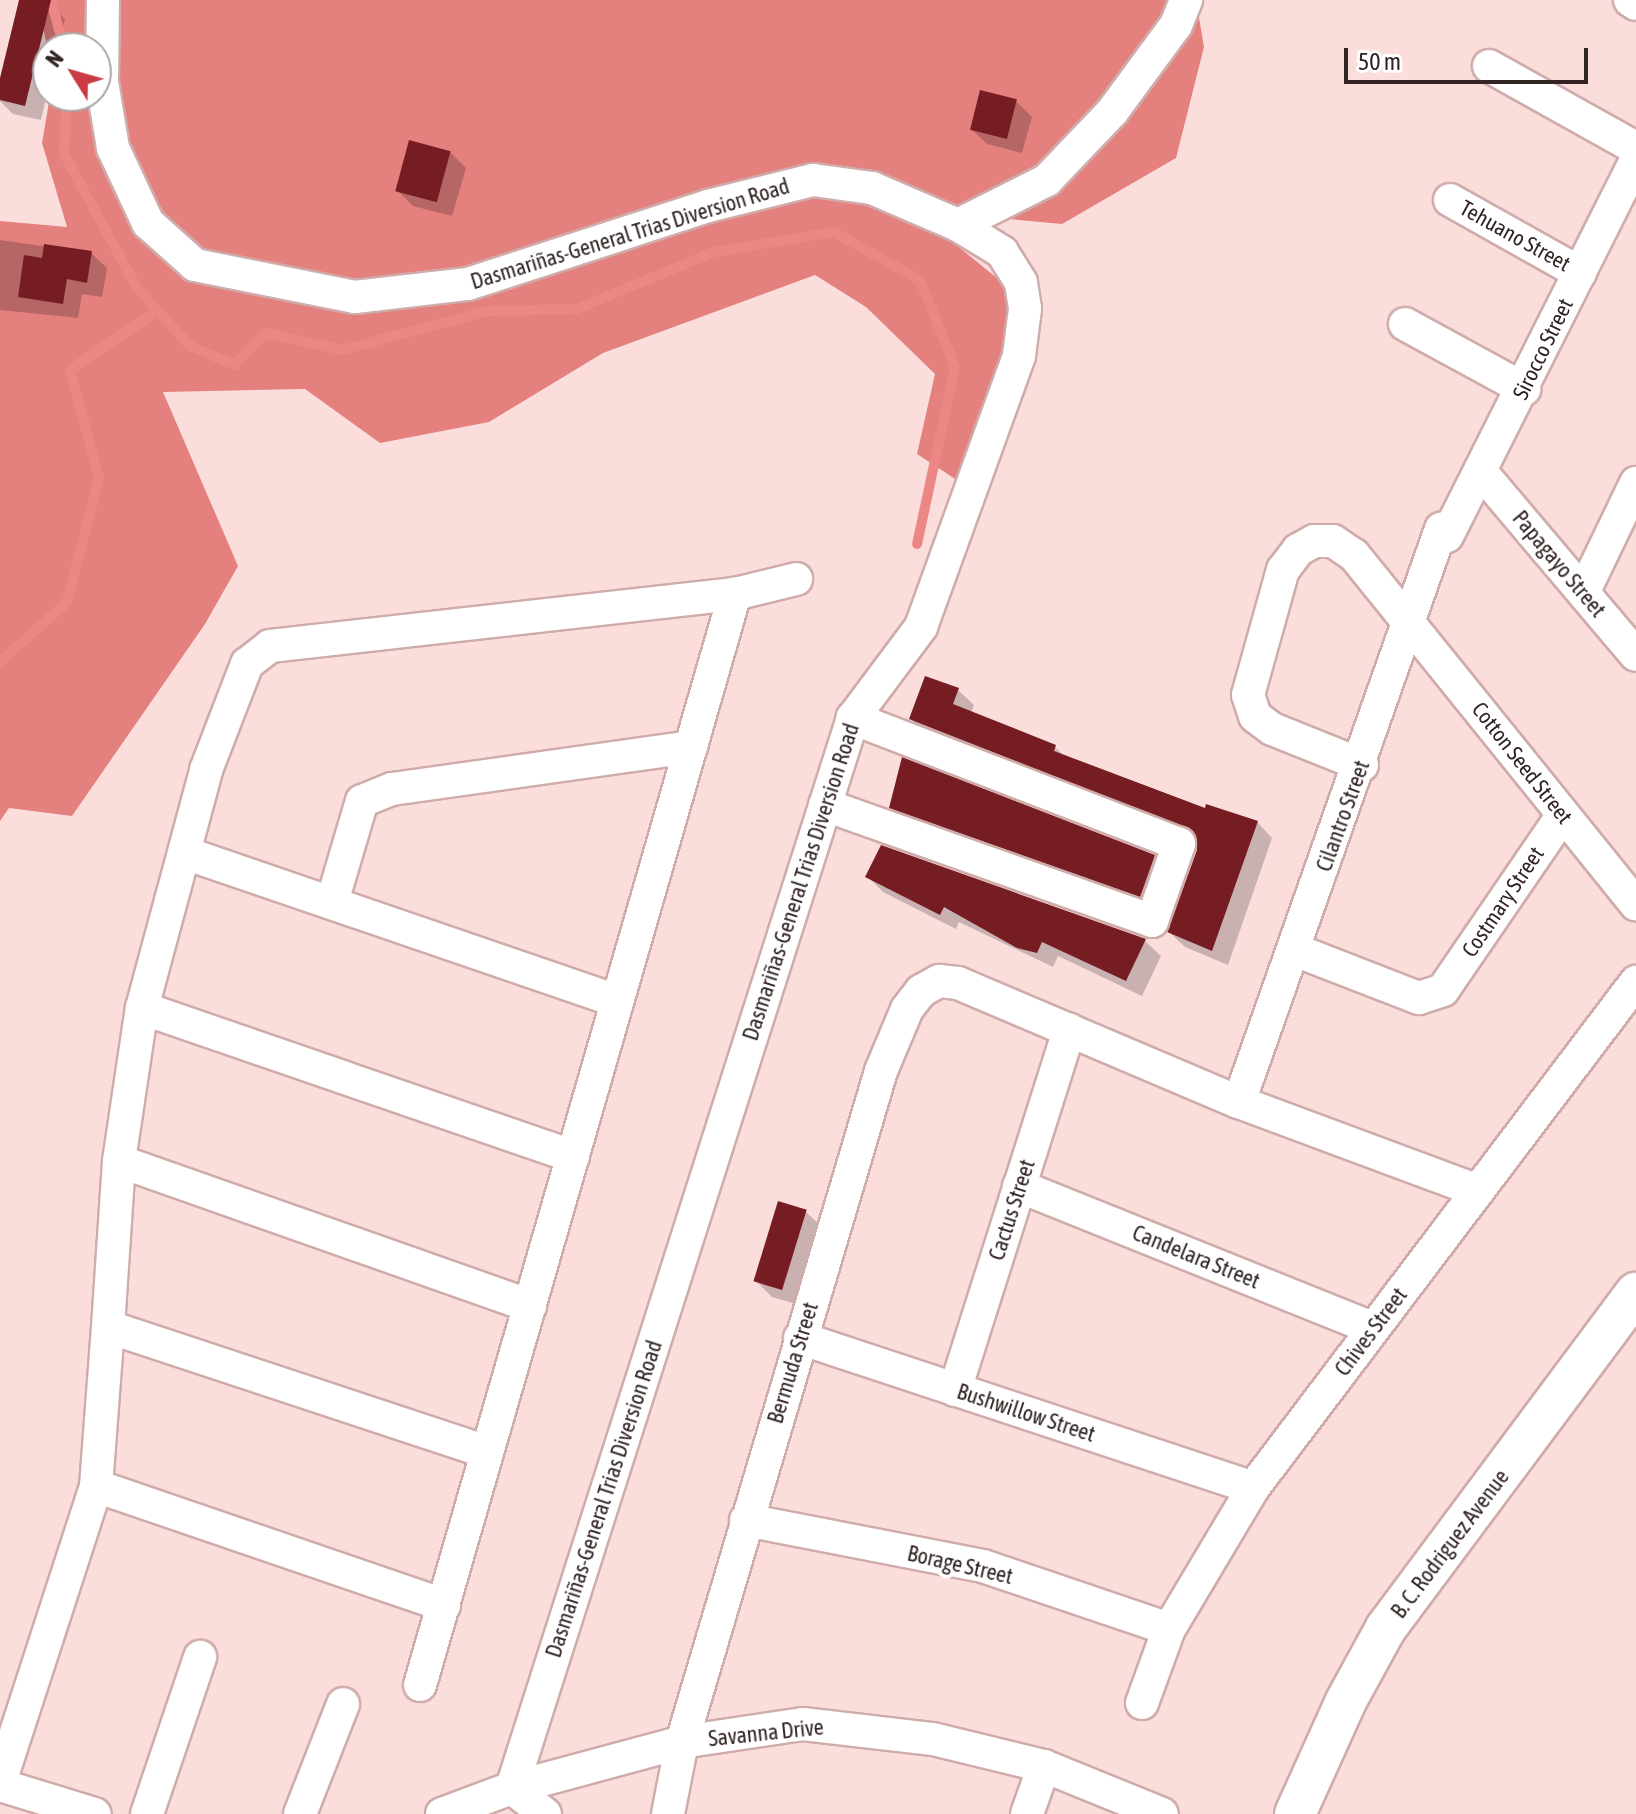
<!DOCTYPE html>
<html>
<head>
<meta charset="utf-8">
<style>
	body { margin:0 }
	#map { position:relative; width:1636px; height:1814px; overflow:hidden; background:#fbdedc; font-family:"Asap Condensed",sans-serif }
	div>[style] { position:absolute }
	.forest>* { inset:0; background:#e4817f }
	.shadow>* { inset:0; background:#0003 }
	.stream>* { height:10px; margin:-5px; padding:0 5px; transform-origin:5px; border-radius:5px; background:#eb8785 }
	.building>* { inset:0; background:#761d23; transform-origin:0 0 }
	.roads { filter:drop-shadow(2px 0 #cfacaa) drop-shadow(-2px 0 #cfacaa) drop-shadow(0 2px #cfacaa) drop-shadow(0 -2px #cfacaa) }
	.minor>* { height:32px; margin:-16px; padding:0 16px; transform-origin:16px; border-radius:16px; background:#fff }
	.tertiary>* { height:40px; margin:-20px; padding:0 20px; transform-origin:20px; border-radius:20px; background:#fff }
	span { translate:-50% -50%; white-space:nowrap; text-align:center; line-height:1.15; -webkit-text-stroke:8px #fff; paint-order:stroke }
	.street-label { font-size:22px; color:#312423 }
	.north { position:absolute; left:32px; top:32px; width:80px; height:80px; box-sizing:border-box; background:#fff; border:2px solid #ada7a7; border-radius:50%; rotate:307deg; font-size:22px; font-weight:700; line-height:32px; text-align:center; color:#312423 }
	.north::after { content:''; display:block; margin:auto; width:28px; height:36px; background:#cb3b44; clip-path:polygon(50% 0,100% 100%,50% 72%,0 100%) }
	.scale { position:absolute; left:1344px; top:48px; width:244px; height:36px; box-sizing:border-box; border:4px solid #312423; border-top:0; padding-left:10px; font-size:24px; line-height:28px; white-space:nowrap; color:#312423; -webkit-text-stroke:6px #fff; paint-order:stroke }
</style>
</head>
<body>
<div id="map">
	<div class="forest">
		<i style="clip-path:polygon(24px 0,1196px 0,1204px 47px,1176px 158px,1062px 224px,988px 217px,954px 243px,1009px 288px,997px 393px,969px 488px,917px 454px,935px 374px,866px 307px,815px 275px,603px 353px,489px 422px,380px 443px,305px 389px,163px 392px,238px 566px,205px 624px,72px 816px,9px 808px,0 821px,0 221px,67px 227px,42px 143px,50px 96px,96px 96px,96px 48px,48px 50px,44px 32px)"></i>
	</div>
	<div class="shadow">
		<i style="clip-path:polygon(21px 0,50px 4px,65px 19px,58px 48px,48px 48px,48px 90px,41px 120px,13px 114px,0 101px)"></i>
		<i style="clip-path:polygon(1016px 101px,1032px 117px,1022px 153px,987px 144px,971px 129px)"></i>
		<i style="clip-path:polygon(450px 152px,466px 168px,452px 216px,413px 206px,397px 190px)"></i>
		<i style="clip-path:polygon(0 240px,91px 253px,107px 268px,102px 297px,82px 294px,78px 318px,0 310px)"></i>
		<i style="clip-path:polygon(958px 690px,974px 705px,971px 713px,1055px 747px,1065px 757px,1206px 810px,1257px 822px,1272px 838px,1228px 965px,1185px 947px,1169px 932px,1199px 850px,1197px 841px,927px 734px,911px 719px)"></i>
		<i style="clip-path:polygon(891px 807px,1154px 857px,1170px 872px,1156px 911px,907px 823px)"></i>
		<i style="clip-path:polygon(867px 876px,1145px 941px,1161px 956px,1142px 996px,1058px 956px,1053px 967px,959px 922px,956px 929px,883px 892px)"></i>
		<i style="clip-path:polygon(806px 1212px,822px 1227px,796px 1304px,772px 1297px,756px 1281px)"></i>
	</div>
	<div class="stream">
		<i style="left:51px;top:0;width:50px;rotate:74.8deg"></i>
		<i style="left:67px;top:96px;width:58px;rotate:93deg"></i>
		<i style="left:64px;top:154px;width:153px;rotate:61.4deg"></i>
		<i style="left:137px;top:288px;width:79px;rotate:47.6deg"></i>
		<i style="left:190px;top:346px;width:49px;rotate:22.9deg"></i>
		<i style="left:235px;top:365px;width:44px;rotate:-46.8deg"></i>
		<i style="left:265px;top:333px;width:79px;rotate:12.4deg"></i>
		<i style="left:342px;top:350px;width:151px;rotate:-15deg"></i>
		<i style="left:488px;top:311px;width:89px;rotate:-1.3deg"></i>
		<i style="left:577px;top:309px;width:148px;rotate:-22.6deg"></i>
		<i style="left:714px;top:252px;width:122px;rotate:-9.5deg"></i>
		<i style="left:834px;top:232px;width:98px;rotate:29.2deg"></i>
		<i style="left:920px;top:280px;width:94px;rotate:68.1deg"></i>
		<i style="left:955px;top:367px;width:181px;rotate:102.1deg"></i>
		<i style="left:0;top:662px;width:90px;rotate:-41.8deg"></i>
		<i style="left:67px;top:602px;width:128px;rotate:-75.5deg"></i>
		<i style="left:99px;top:478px;width:112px;rotate:-105deg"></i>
		<i style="left:70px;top:370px;width:105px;rotate:-34.1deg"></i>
	</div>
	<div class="building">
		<i style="clip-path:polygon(19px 0,51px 0,25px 106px,0 100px,0 78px)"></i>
		<i style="left:980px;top:90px;width:38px;height:41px;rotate:14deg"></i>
		<i style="left:409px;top:140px;width:43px;height:53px;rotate:15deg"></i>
		<i style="clip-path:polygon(44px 244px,92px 251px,87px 283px,67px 279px,63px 304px,18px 297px,24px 255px,42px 258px)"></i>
		<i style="clip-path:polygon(925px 676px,959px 688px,953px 704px,1056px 745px,1054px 751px,1205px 808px,1206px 804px,1258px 821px,1212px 951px,1167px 932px,1197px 850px,1193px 831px,909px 719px)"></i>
		<i style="clip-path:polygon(902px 757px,1155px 855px,1140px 897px,889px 808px)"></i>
		<i style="clip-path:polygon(881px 845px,1146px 939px,1126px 981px,1042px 942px,1037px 953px,1017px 948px,944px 907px,940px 915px,865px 877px)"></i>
		<i style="left:778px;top:1201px;width:30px;height:84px;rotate:17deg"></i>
	</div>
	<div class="roads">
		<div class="minor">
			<i style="left:103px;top:0;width:82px;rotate:90.7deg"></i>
			<i style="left:102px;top:82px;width:67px;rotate:80.5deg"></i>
			<i style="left:113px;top:148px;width:83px;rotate:65deg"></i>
			<i style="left:148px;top:223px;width:63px;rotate:41.8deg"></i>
			<i style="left:195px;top:265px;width:163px;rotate:11.3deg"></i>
			<i style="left:355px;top:297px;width:114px;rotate:-6.6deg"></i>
			<i style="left:468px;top:284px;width:252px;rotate:-18deg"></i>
			<i style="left:708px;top:206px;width:108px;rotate:-13.9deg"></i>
			<i style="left:813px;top:180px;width:60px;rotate:7.7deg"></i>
			<i style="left:872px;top:188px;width:94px;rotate:23.3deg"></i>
			<i style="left:958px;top:225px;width:52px;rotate:31.5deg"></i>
			<i style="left:1002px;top:252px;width:36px;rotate:58deg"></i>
			<i style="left:1021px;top:283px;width:26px;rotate:81deg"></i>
			<i style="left:1025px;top:309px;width:47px;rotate:97.3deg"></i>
			<i style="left:1019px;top:356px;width:288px;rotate:109.9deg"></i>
			<i style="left:921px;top:627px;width:114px;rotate:126.8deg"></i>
			<i style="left:853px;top:718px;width:1123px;rotate:107.68deg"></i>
			<i style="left:512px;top:1788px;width:42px;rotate:38.2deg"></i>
			<i style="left:1630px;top:0;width:7px;rotate:34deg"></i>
			<i style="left:1489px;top:66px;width:168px;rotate:29.2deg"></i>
			<i style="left:1450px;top:200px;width:149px;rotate:29.3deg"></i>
			<i style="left:958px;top:225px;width:100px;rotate:-26.8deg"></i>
			<i style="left:1047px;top:180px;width:94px;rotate:-46.3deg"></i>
			<i style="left:1112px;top:112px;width:108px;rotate:-53.7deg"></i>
			<i style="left:1176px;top:25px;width:27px;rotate:-68deg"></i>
			<i style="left:1405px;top:324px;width:136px;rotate:28.6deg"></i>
			<i style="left:1482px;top:473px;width:238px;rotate:49.8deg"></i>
			<i style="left:1447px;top:536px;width:421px;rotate:-63.3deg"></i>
			<i style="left:1584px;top:591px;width:120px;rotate:-64.3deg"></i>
			<i style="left:1362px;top:765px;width:97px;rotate:-158.2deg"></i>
			<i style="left:1272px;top:729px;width:21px;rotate:-143deg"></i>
			<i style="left:1255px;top:716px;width:22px;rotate:-108deg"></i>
			<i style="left:1248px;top:695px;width:130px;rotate:-74.4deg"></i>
			<i style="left:1283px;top:570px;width:25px;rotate:-53deg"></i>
			<i style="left:1298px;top:550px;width:18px;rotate:-29deg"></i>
			<i style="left:1314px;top:541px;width:19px"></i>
			<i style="left:1333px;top:541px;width:25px;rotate:34deg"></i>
			<i style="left:1354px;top:555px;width:449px;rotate:51.1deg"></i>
			<i style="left:825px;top:805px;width:347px;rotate:19.5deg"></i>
			<i style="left:1152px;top:921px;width:82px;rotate:-70.7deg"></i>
			<i style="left:1179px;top:844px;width:350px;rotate:-158.9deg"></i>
			<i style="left:185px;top:853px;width:457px;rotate:18.9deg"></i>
			<i style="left:332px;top:902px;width:105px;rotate:-73.5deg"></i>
			<i style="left:362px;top:801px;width:32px;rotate:-22deg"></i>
			<i style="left:392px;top:789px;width:302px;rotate:-8deg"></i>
			<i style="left:1295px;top:950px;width:133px;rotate:21.2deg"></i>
			<i style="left:1419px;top:998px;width:25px;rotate:-18deg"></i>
			<i style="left:1443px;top:990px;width:212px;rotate:-55.6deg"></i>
			<i style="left:142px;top:1008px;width:456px;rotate:19deg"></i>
			<i style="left:1239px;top:1102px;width:608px;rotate:-70.58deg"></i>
			<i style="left:119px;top:1161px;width:436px;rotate:19.4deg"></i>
			<i style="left:1019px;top:1186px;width:381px;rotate:21.9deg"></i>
			<i style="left:108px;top:1327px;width:159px;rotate:94.3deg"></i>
			<i style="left:96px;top:1486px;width:368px;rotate:18.9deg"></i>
			<i style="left:800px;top:1338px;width:477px;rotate:18.3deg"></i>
			<i style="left:955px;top:1390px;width:378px;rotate:-72.4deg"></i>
			<i style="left:487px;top:1452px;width:399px;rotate:-161.7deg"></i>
			<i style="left:108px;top:1327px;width:166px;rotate:-86.2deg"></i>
			<i style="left:119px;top:1161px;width:155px;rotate:-81.5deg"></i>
			<i style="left:142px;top:1008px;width:246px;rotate:-74.9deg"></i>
			<i style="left:206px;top:770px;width:114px;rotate:-68.9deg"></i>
			<i style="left:247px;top:664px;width:29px;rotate:-38deg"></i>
			<i style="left:270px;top:646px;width:468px;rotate:-6.4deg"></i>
			<i style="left:735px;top:594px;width:63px;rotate:-13.8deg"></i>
			<i style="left:746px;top:1520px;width:241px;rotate:11deg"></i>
			<i style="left:983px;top:1566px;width:196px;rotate:18.7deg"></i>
			<i style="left:420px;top:1685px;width:1136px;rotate:-73.9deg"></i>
			<i style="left:1142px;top:1703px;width:79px;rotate:-70deg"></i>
			<i style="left:1169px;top:1629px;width:164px;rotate:-59.2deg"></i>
			<i style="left:1253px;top:1488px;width:635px;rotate:-52.88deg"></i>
			<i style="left:0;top:1782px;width:311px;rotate:-72deg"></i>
			<i style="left:0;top:1785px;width:99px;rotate:17deg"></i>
			<i style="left:147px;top:1814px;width:166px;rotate:-71.3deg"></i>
			<i style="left:300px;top:1814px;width:118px;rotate:-68.6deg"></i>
			<i style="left:442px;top:1814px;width:75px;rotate:-20.4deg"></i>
			<i style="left:512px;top:1788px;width:176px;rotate:-15.1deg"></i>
			<i style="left:682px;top:1742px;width:122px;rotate:-8.5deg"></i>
			<i style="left:803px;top:1724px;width:131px;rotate:6.6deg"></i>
			<i style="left:933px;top:1739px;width:114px;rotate:13.7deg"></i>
			<i style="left:1044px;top:1766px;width:127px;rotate:22.1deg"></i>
			<i style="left:668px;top:1814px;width:73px;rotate:-79deg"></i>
			<i style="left:682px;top:1742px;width:700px;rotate:-73.48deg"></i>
			<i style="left:881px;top:1071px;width:67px;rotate:-67.2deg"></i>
			<i style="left:907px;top:1009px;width:23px;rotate:-52deg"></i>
			<i style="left:921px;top:991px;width:21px;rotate:-29deg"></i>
			<i style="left:939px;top:981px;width:19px;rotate:6deg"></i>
			<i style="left:958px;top:983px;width:305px;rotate:23deg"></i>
			<i style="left:1239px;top:1102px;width:255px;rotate:20.4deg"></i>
			<i style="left:1027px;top:1814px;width:51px;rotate:-70.5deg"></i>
		</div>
		<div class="tertiary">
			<i style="left:1295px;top:1814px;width:124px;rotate:-65.7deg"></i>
			<i style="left:1346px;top:1701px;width:83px;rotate:-61.3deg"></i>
			<i style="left:1386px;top:1628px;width:418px;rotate:-53.3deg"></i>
		</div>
	</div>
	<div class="street-label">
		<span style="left:630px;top:234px;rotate:-17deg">Dasmariñas-General Trias Diversion Road</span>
		<span style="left:1515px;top:236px;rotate:29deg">Tehuano Street</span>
		<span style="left:1543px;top:349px;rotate:-64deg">Sirocco Street</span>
		<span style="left:1559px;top:564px;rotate:50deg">Papagayo Street</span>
		<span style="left:1522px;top:763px;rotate:52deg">Cotton Seed Street</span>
		<span style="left:1343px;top:816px;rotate:-70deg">Cilantro Street</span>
		<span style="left:801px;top:882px;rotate:-72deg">Dasmariñas-General Trias Diversion Road</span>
		<span style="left:1503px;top:902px;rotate:-56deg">Costmary Street</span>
		<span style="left:1012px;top:1210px;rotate:-72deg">Cactus Street</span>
		<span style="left:1196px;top:1257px;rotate:22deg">Candelara Street</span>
		<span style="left:1371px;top:1332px;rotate:-53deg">Chives Street</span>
		<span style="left:793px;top:1363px;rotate:-73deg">Bermuda Street</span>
		<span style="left:1026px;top:1413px;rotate:18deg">Bushwillow Street</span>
		<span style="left:604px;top:1499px;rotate:-72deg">Dasmariñas-General Trias Diversion Road</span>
		<span style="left:1450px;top:1544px;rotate:-53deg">B. C. Rodriguez Avenue</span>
		<span style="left:960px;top:1565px;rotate:13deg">Borage Street</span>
		<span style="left:766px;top:1733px;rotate:-6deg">Savanna Drive</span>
	</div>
	<div class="north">N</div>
	<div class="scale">50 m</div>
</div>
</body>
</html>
